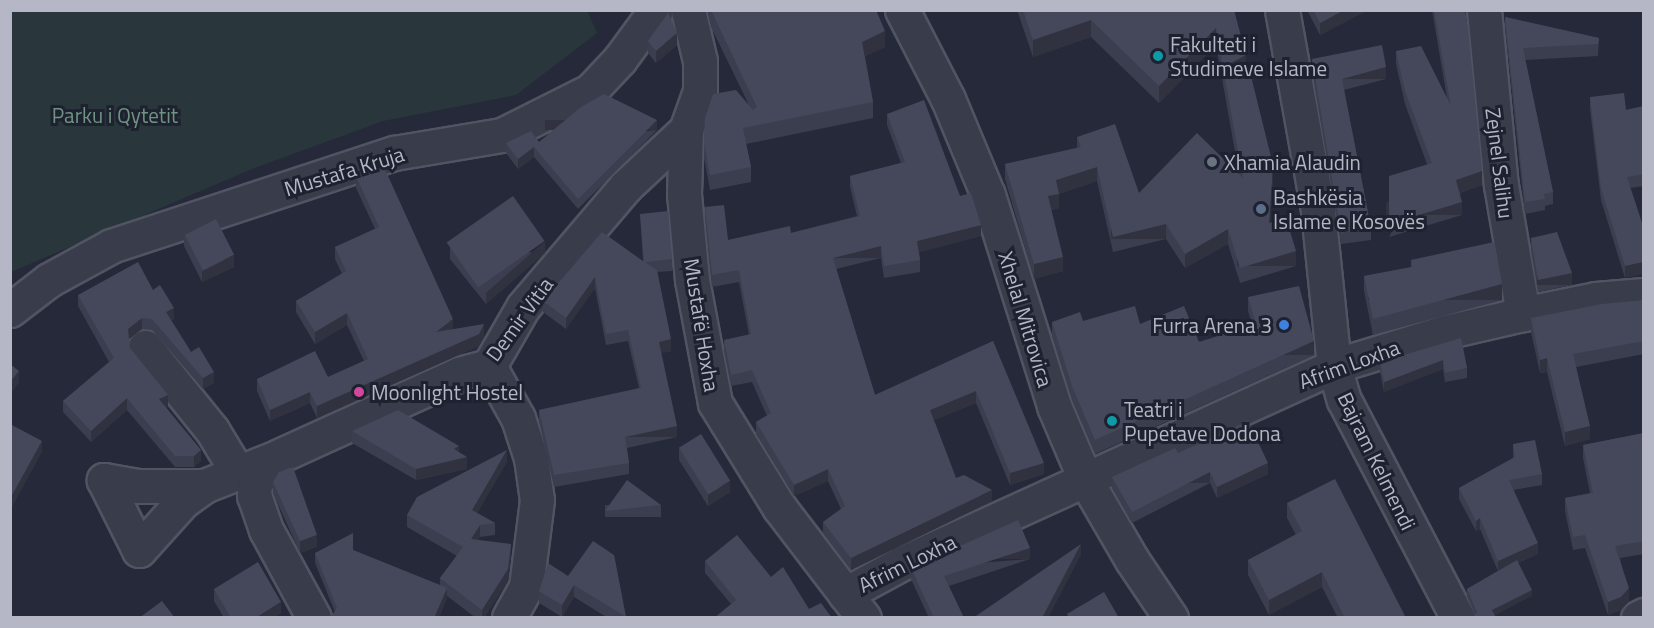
<!DOCTYPE html>
<html>
<head>
<meta charset="utf-8">
<style>
	body { margin:0 }
	#map { position:relative; width:1654px; height:628px; overflow:hidden; background:#26293a; font-family:"Titillium Web",sans-serif }
	div>[style] { position:absolute }
	.green>* { inset:0; background:#29363c }
	.roads { filter:drop-shadow(2px 0 #515462) drop-shadow(-2px 0 #515462) drop-shadow(0 2px #515462) drop-shadow(0 -2px #515462) }
	.minor>* { height:33px; margin:-16.5px; padding:0 16.5px; transform-origin:16.5px; border-radius:16.5px; background:#393c4a }
	.wall>* { inset:0; background:#3b3e4e; transform-origin:0 0 }
	.shaded-wall>* { inset:0; background:#303240; transform-origin:0 0 }
	.building>* { inset:0; background:#45485b; transform-origin:0 0 }
	.dots>* { width:16px; height:16px; translate:-50% -50%; box-sizing:border-box; border:3px solid #1e212f; border-radius:50% }
	span { translate:-50% -50%; white-space:nowrap; text-align:center; line-height:1.15; -webkit-text-stroke:6px #1e212f; paint-order:stroke }
	.poi-label { font-size:21px; color:#b5b7c6 }
	.left { translate:0 -50%; text-align:left }
	.right { translate:-100% -50%; text-align:right }
	.park-label { font-size:21px; color:#6f9481 }
	.street-label { font-size:21px; color:#b5b7c6 }
	.frame { position:absolute; inset:0; border:12px solid #b5b7c6; pointer-events:none }
</style>
</head>
<body>
<div id="map">
	<div class="green">
		<i style="clip-path:polygon(587px 10px,597px 33px,516px 95px,383px 121px,252px 169px,11px 272px,11px 11px)"></i>
	</div>
	<div class="roads">
		<div class="minor">
			<i style="left:688px;top:10px;width:52px;rotate:76.8deg"></i>
			<i style="left:700px;top:61px;width:30px;rotate:90deg"></i>
			<i style="left:700px;top:91px;width:41px;rotate:109.7deg"></i>
			<i style="left:686px;top:130px;width:64px;rotate:91.8deg"></i>
			<i style="left:684px;top:194px;width:86px;rotate:84.7deg"></i>
			<i style="left:692px;top:280px;width:125px;rotate:79.4deg"></i>
			<i style="left:715px;top:403px;width:122px;rotate:58.4deg"></i>
			<i style="left:779px;top:507px;width:140px;rotate:52.6deg"></i>
			<i style="left:902px;top:10px;width:100px;rotate:62.7deg"></i>
			<i style="left:948px;top:99px;width:104px;rotate:67.4deg"></i>
			<i style="left:988px;top:195px;width:221px;rotate:72.6deg"></i>
			<i style="left:1054px;top:406px;width:82px;rotate:66.9deg"></i>
			<i style="left:1086px;top:481px;width:91px;rotate:59.8deg"></i>
			<i style="left:1132px;top:560px;width:70px;rotate:56.1deg"></i>
			<i style="left:1282px;top:10px;width:204px;rotate:79.8deg"></i>
			<i style="left:1318px;top:211px;width:156px;rotate:84.1deg"></i>
			<i style="left:1334px;top:366px;width:35px;rotate:74deg"></i>
			<i style="left:1344px;top:400px;width:246px;rotate:62.4deg"></i>
			<i style="left:1484px;top:10px;width:176px;rotate:84.5deg"></i>
			<i style="left:1501px;top:185px;width:131px;rotate:80.3deg"></i>
			<i style="left:10px;top:310px;width:49px;rotate:-37.6deg"></i>
			<i style="left:49px;top:280px;width:71px;rotate:-28.7deg"></i>
			<i style="left:111px;top:246px;width:298px;rotate:-18.2deg"></i>
			<i style="left:394px;top:153px;width:109px;rotate:-9.5deg"></i>
			<i style="left:502px;top:135px;width:98px;rotate:-26.6deg"></i>
			<i style="left:590px;top:91px;width:44px;rotate:-46.8deg"></i>
			<i style="left:620px;top:59px;width:61px;rotate:-53.7deg"></i>
			<i style="left:145px;top:347px;width:107px;rotate:51.1deg"></i>
			<i style="left:212px;top:430px;width:50px;rotate:58.8deg"></i>
			<i style="left:489px;top:366px;width:60px;rotate:60.9deg"></i>
			<i style="left:518px;top:418px;width:42px;rotate:72deg"></i>
			<i style="left:531px;top:458px;width:42px;rotate:81.9deg"></i>
			<i style="left:537px;top:500px;width:88px;rotate:97.2deg"></i>
			<i style="left:526px;top:587px;width:35px;rotate:119deg"></i>
			<i style="left:204px;top:486px;width:66px;rotate:180deg"></i>
			<i style="left:138px;top:486px;width:35px;rotate:-170deg"></i>
			<i style="left:104px;top:480px;width:78px;rotate:63.4deg"></i>
			<i style="left:139px;top:550px;width:64px;rotate:-48.1deg"></i>
			<i style="left:182px;top:502px;width:27px;rotate:-36deg"></i>
			<i style="left:204px;top:486px;width:76px;rotate:-21.5deg"></i>
			<i style="left:845px;top:594px;width:65px;rotate:-28.5deg"></i>
			<i style="left:902px;top:563px;width:475px;rotate:-24.5deg"></i>
			<i style="left:1334px;top:366px;width:116px;rotate:-17deg"></i>
			<i style="left:1445px;top:332px;width:80px;rotate:-13deg"></i>
			<i style="left:1523px;top:314px;width:75px;rotate:-11.6deg"></i>
			<i style="left:1596px;top:299px;width:48px;rotate:-4.8deg"></i>
			<i style="left:314px;top:618px;width:100px;rotate:-118.6deg"></i>
			<i style="left:266px;top:530px;width:36px;rotate:-109deg"></i>
			<i style="left:254px;top:496px;width:14px;rotate:-86deg"></i>
			<i style="left:255px;top:482px;width:35px;rotate:-47deg"></i>
			<i style="left:279px;top:456px;width:198px;rotate:-24.5deg"></i>
			<i style="left:459px;top:374px;width:31px;rotate:-15deg"></i>
			<i style="left:489px;top:366px;width:68px;rotate:-60deg"></i>
			<i style="left:523px;top:307px;width:159px;rotate:-49.6deg"></i>
			<i style="left:626px;top:186px;width:82px;rotate:-43deg"></i>
			<i style="left:1638px;top:618px;width:7px;rotate:-27deg"></i>
		</div>
	</div>
	<div class="wall">
		<i style="clip-path:polygon(707px 10px,876px 10px,885px 47px,865px 56px,873px 102px,873px 118px,746px 144px,751px 167px,751px 182px,710px 190px,704px 157px,705px 118px,748px 103px,711px 27px)"></i>
		<i style="clip-path:polygon(1017px 10px,1234px 10px,1246px 69px,1273px 180px,1270px 223px,1296px 266px,1240px 283px,1228px 244px,1185px 268px,1166px 239px,1113px 252px,1097px 181px,1059px 194px,1059px 208px,1051px 210px,1063px 271px,1034px 279px,1005px 179px,1005px 164px,1077px 148px,1077px 137px,1139px 193px,1239px 174px,1216px 45px,1159px 103px,1091px 37px,1033px 57px)"></i>
		<i style="clip-path:polygon(1307px 10px,1368px 10px,1320px 35px)"></i>
		<i style="clip-path:polygon(1432px 10px,1465px 10px,1482px 185px,1460px 193px,1462px 215px,1389px 237px,1427px 164px,1405px 104px,1396px 64px,1396px 51px,1447px 98px)"></i>
		<i style="clip-path:polygon(1505px 17px,1599px 38px,1598px 56px,1525px 60px,1553px 192px,1553px 204px,1545px 206px,1545px 210px,1525px 214px,1505px 28px)"></i>
		<i style="clip-path:polygon(648px 41px,677px 45px,656px 63px,648px 53px)"></i>
		<i style="clip-path:polygon(1312px 59px,1386px 79px,1344px 90px,1371px 228px,1371px 240px,1341px 244px,1312px 70px)"></i>
		<i style="clip-path:polygon(1590px 97px,1626px 110px,1644px 106px,1644px 186px,1630px 188px,1625px 278px,1601px 200px,1590px 109px)"></i>
		<i style="clip-path:polygon(887px 114px,960px 196px,981px 236px,919px 252px,920px 260px,920px 272px,884px 278px,881px 258px,836px 269px,875px 395px,993px 341px,1044px 474px,1010px 485px,976px 403px,934px 420px,956px 478px,992px 501px,851px 570px,823px 533px,823px 522px,841px 509px,828px 481px,794px 496px,756px 434px,756px 422px,767px 416px,752px 382px,731px 386px,724px 351px,724px 340px,749px 335px,739px 282px,712px 287px,705px 218px,705px 207px,728px 240px,791px 233px,857px 216px,850px 187px,850px 176px,901px 163px,887px 125px)"></i>
		<i style="clip-path:polygon(657px 130px,578px 209px,534px 157px,518px 169px,506px 153px,506px 143px,539px 142px)"></i>
		<i style="clip-path:polygon(356px 176px,453px 329px,484px 336px,479px 346px,317px 418px,310px 403px,270px 421px,257px 391px,257px 379px,328px 377px,364px 361px,347px 325px,315px 344px,296px 312px,296px 301px,342px 274px,335px 259px,335px 247px,375px 229px,356px 188px)"></i>
		<i style="clip-path:polygon(640px 214px,672px 259px,672px 271px,657px 272px,671px 351px,661px 353px,677px 437px,627px 448px,629px 463px,629px 474px,554px 487px,539px 421px,539px 410px,639px 388px,628px 341px,606px 345px,595px 288px,566px 329px,543px 312px,543px 301px,602px 232px,643px 261px)"></i>
		<i style="clip-path:polygon(184px 234px,234px 267px,202px 282px,184px 246px)"></i>
		<i style="clip-path:polygon(1531px 238px,1572px 285px,1538px 292px,1531px 250px)"></i>
		<i style="clip-path:polygon(450px 247px,545px 253px,486px 304px,450px 259px)"></i>
		<i style="clip-path:polygon(1411px 260px,1502px 300px,1373px 335px,1364px 291px,1364px 276px,1411px 267px)"></i>
		<i style="clip-path:polygon(153px 290px,174px 319px,171px 320px,191px 352px,214px 383px,203px 389px,152px 330px,142px 329px,129px 339px,130px 348px,168px 406px,166px 407px,201px 461px,194px 467px,175px 467px,127px 410px,91px 442px,63px 412px,63px 401px,109px 362px,78px 306px,78px 295px)"></i>
		<i style="clip-path:polygon(1248px 297px,1314px 355px,1095px 454px,1072px 400px,1052px 336px,1052px 322px,1083px 321px,1140px 324px,1199px 342px,1253px 326px,1248px 311px)"></i>
		<i style="clip-path:polygon(1644px 300px,1644px 354px,1576px 367px,1590px 439px,1565px 446px,1547px 372px,1540px 373px,1531px 332px,1531px 318px)"></i>
		<i style="clip-path:polygon(1461px 338px,1467px 368px,1467px 378px,1445px 382px,1443px 369px,1384px 392px,1380px 372px,1380px 362px)"></i>
		<i style="clip-path:polygon(352px 431px,459px 452px,467px 469px,416px 480px,352px 443px)"></i>
		<i style="clip-path:polygon(1644px 433px,1644px 554px,1620px 558px,1629px 601px,1621px 610px,1608px 615px,1585px 548px,1573px 550px,1565px 511px,1565px 498px,1590px 493px,1583px 458px,1583px 445px)"></i>
		<i style="clip-path:polygon(1513px 444px,1542px 474px,1542px 485px,1513px 490px,1538px 554px,1518px 563px,1532px 596px,1475px 615px,1467px 596px,1467px 589px,1498px 571px,1480px 529px,1476px 531px,1459px 499px,1459px 488px,1513px 458px)"></i>
		<i style="clip-path:polygon(679px 448px,730px 492px,708px 506px,679px 460px)"></i>
		<i style="clip-path:polygon(1178px 453px,1268px 474px,1217px 498px,1210px 483px,1132px 523px,1112px 488px,1112px 477px)"></i>
		<i style="clip-path:polygon(507px 462px,477px 513px,495px 523px,495px 535px,480px 537px,478px 540px,511px 556px,508px 581px,484px 618px,476px 618px,447px 596px,447px 598px,439px 618px,330px 618px,335px 612px,315px 563px,315px 553px,353px 550px,440px 585px,440px 578px,457px 556px,407px 527px,407px 515px)"></i>
		<i style="clip-path:polygon(273px 482px,317px 547px,300px 553px,273px 493px)"></i>
		<i style="clip-path:polygon(1287px 503px,1406px 618px,1338px 618px,1322px 587px,1269px 615px,1248px 575px,1248px 560px,1296px 535px,1287px 518px)"></i>
		<i style="left:661px;top:505px;width:12px;height:56px;rotate:90deg"></i>
		<i style="clip-path:polygon(614px 555px,626px 618px,608px 618px,574px 597px,562px 617px,539px 603px,539px 591px,568px 576px)"></i>
		<i style="clip-path:polygon(1030px 559px,949px 586px,964px 618px,929px 618px,911px 579px,911px 568px)"></i>
		<i style="clip-path:polygon(705px 561px,771px 577px,809px 609px,731px 604px,705px 573px)"></i>
		<i style="clip-path:polygon(214px 589px,281px 613px,274px 618px,224px 618px,214px 601px)"></i>
	</div>
	<div class="shaded-wall">
		<i style="clip-path:polygon(1344px 10px,1368px 10px,1320px 35px,1320px 23px)"></i>
		<i style="clip-path:polygon(1091px 20px,1091px 37px,1033px 57px,1033px 40px)"></i>
		<i style="clip-path:polygon(1216px 28px,1216px 45px,1159px 103px,1159px 86px)"></i>
		<i style="clip-path:polygon(885px 31px,885px 47px,862px 58px,862px 42px)"></i>
		<i style="clip-path:polygon(677px 33px,677px 45px,656px 63px,656px 51px)"></i>
		<i style="clip-path:polygon(1246px 55px,1246px 72px,1224px 73px,1223px 84px,1223px 67px)"></i>
		<i style="left:1386px;top:67px;width:12px;height:46px;rotate:90deg"></i>
		<i style="left:657px;top:120px;width:10px;height:112px;rotate:90deg"></i>
		<i style="clip-path:polygon(534px 147px,534px 157px,518px 169px,518px 159px)"></i>
		<i style="clip-path:polygon(1273px 165px,1273px 180px,1269px 238px,1269px 223px)"></i>
		<i style="clip-path:polygon(1097px 167px,1097px 181px,1059px 194px,1059px 208px,1048px 211px,1048px 196px,1056px 180px)"></i>
		<i style="clip-path:polygon(1482px 171px,1482px 185px,1456px 194px,1456px 180px)"></i>
		<i style="left:1462px;top:202px;width:13px;height:76px;rotate:90deg"></i>
		<i style="left:1166px;top:224px;width:15px;height:55px;rotate:90deg"></i>
		<i style="clip-path:polygon(981px 225px,981px 236px,917px 253px,917px 241px)"></i>
		<i style="clip-path:polygon(1228px 229px,1228px 244px,1185px 268px,1185px 254px)"></i>
		<i style="clip-path:polygon(545px 241px,545px 253px,486px 304px,486px 293px)"></i>
		<i style="left:881px;top:246px;width:12px;height:49px;rotate:90deg"></i>
		<i style="left:1296px;top:251px;width:15px;height:59px;rotate:90deg"></i>
		<i style="clip-path:polygon(234px 255px,234px 267px,202px 282px,202px 271px)"></i>
		<i style="clip-path:polygon(1063px 257px,1063px 271px,1034px 279px,1034px 264px)"></i>
		<i style="clip-path:polygon(1644px 262px,1644px 274px,1625px 278px,1625px 266px)"></i>
		<i style="left:1572px;top:273px;width:12px;height:35px;rotate:90deg"></i>
		<i style="clip-path:polygon(595px 277px,595px 288px,566px 329px,566px 318px)"></i>
		<i style="left:1502px;top:284px;width:16px;height:134px;rotate:90deg"></i>
		<i style="clip-path:polygon(174px 308px,174px 319px,166px 323px,166px 312px)"></i>
		<i style="clip-path:polygon(347px 313px,347px 325px,315px 344px,315px 332px)"></i>
		<i style="clip-path:polygon(142px 318px,142px 329px,128px 340px,128px 329px)"></i>
		<i style="clip-path:polygon(453px 319px,453px 330px,436px 332px)"></i>
		<i style="clip-path:polygon(484px 324px,484px 336px,479px 346px,317px 418px,317px 406px)"></i>
		<i style="clip-path:polygon(671px 339px,671px 351px,659px 354px,659px 342px)"></i>
		<i style="left:1314px;top:341px;width:14px;height:240px;rotate:90deg"></i>
		<i style="clip-path:polygon(1547px 358px,1547px 372px,1540px 373px,1540px 360px)"></i>
		<i style="clip-path:polygon(1443px 360px,1443px 369px,1384px 392px,1384px 382px)"></i>
		<i style="clip-path:polygon(19px 371px,19px 383px,10px 394px,10px 382px)"></i>
		<i style="clip-path:polygon(214px 372px,214px 383px,203px 389px,203px 378px)"></i>
		<i style="clip-path:polygon(976px 391px,976px 403px,930px 422px,930px 410px)"></i>
		<i style="clip-path:polygon(310px 392px,310px 403px,270px 421px,270px 410px)"></i>
		<i style="clip-path:polygon(168px 395px,168px 406px,159px 410px,159px 399px)"></i>
		<i style="clip-path:polygon(127px 398px,127px 410px,91px 442px,91px 431px)"></i>
		<i style="left:677px;top:426px;width:11px;height:53px;rotate:90deg"></i>
		<i style="clip-path:polygon(1590px 426px,1590px 439px,1565px 446px,1565px 432px)"></i>
		<i style="clip-path:polygon(42px 441px,42px 452px,10px 511px,10px 499px)"></i>
		<i style="clip-path:polygon(459px 446px,459px 457px,467px 457px,467px 469px,416px 480px,416px 469px,454px 449px)"></i>
		<i style="clip-path:polygon(201px 450px,201px 461px,194px 467px,194px 456px)"></i>
		<i style="clip-path:polygon(507px 450px,507px 462px,472px 522px,472px 510px)"></i>
		<i style="clip-path:polygon(1044px 463px,1044px 474px,1010px 485px,1010px 473px)"></i>
		<i style="clip-path:polygon(1268px 463px,1268px 474px,1217px 498px,1217px 487px)"></i>
		<i style="clip-path:polygon(828px 469px,828px 481px,794px 496px,794px 485px)"></i>
		<i style="left:1210px;top:472px;width:11px;height:88px;rotate:90deg"></i>
		<i style="clip-path:polygon(730px 481px,730px 492px,708px 506px,708px 495px)"></i>
		<i style="clip-path:polygon(992px 490px,992px 501px,851px 570px,851px 558px)"></i>
		<i style="clip-path:polygon(1480px 518px,1480px 529px,1476px 531px,1476px 521px)"></i>
		<i style="clip-path:polygon(480px 525px,480px 537px,471px 551px,471px 539px)"></i>
		<i style="clip-path:polygon(317px 535px,317px 547px,300px 553px,300px 541px)"></i>
		<i style="clip-path:polygon(1538px 543px,1538px 554px,1498px 571px,1498px 561px)"></i>
		<i style="clip-path:polygon(511px 544px,511px 556px,508px 581px,484px 618px,482px 618px,482px 610px)"></i>
		<i style="clip-path:polygon(1081px 544px,1081px 555px,1048px 618px,1041px 618px)"></i>
		<i style="left:1030px;top:548px;width:11px;height:90px;rotate:90deg"></i>
		<i style="clip-path:polygon(1322px 572px,1322px 587px,1269px 615px,1269px 600px)"></i>
		<i style="clip-path:polygon(574px 585px,574px 597px,562px 617px,562px 605px)"></i>
		<i style="clip-path:polygon(447px 588px,447px 598px,439px 618px,434px 618px)"></i>
		<i style="clip-path:polygon(1629px 588px,1629px 601px,1621px 610px,1608px 615px,1608px 602px)"></i>
		<i style="clip-path:polygon(1532px 590px,1532px 596px,1492px 617px,1492px 610px)"></i>
		<i style="clip-path:polygon(281px 602px,281px 613px,274px 618px,255px 618px)"></i>
	</div>
	<div class="building">
		<i style="clip-path:polygon(711px 10px,876px 10px,885px 31px,862px 42px,873px 102px,743px 128px,751px 167px,710px 175px,704px 141px,705px 118px,713px 94px,736px 90px,753px 110px,757px 107px)"></i>
		<i style="clip-path:polygon(1023px 10px,1234px 10px,1246px 55px,1223px 67px,1216px 28px,1159px 86px,1091px 20px,1033px 40px)"></i>
		<i style="clip-path:polygon(1313px 10px,1344px 10px,1320px 23px)"></i>
		<i style="clip-path:polygon(1434px 10px,1465px 10px,1468px 29px,1482px 171px,1456px 180px,1462px 202px,1389px 224px,1389px 176px,1432px 163px,1405px 91px,1396px 51px,1421px 46px,1451px 106px)"></i>
		<i style="clip-path:polygon(668px 13px,677px 33px,656px 51px,648px 41px)"></i>
		<i style="clip-path:polygon(1505px 17px,1599px 38px,1598px 44px,1523px 48px,1553px 192px,1544px 194px,1545px 199px,1525px 202px)"></i>
		<i style="clip-path:polygon(1382px 45px,1386px 67px,1342px 79px,1371px 228px,1341px 233px,1312px 59px)"></i>
		<i style="clip-path:polygon(1249px 68px,1273px 165px,1269px 223px,1286px 218px,1296px 251px,1240px 268px,1228px 229px,1185px 254px,1166px 224px,1113px 237px,1097px 167px,1056px 180px,1059px 194px,1048px 196px,1063px 257px,1034px 264px,1005px 164px,1081px 147px,1077px 137px,1115px 124px,1139px 193px,1197px 133px,1243px 178px,1224px 73px)"></i>
		<i style="clip-path:polygon(1624px 93px,1626px 110px,1644px 106px,1644px 174px,1627px 177px,1644px 229px,1644px 262px,1625px 266px,1601px 188px,1590px 97px)"></i>
		<i style="clip-path:polygon(604px 94px,657px 120px,578px 199px,534px 147px,518px 159px,506px 143px,531px 131px,539px 142px,581px 107px)"></i>
		<i style="clip-path:polygon(924px 100px,960px 196px,971px 193px,981px 225px,917px 241px,920px 260px,884px 266px,881px 246px,833px 258px,875px 395px,993px 341px,1044px 463px,1010px 473px,976px 391px,930px 410px,956px 478px,964px 475px,992px 490px,851px 558px,823px 522px,845px 506px,828px 469px,794px 485px,756px 422px,771px 413px,752px 370px,731px 375px,724px 340px,751px 334px,739px 270px,712px 275px,705px 207px,724px 205px,728px 240px,790px 226px,791px 233px,860px 216px,850px 176px,905px 162px,887px 114px)"></i>
		<i style="clip-path:polygon(383px 165px,453px 319px,436px 332px,484px 324px,479px 334px,317px 406px,310px 392px,270px 410px,257px 379px,315px 351px,328px 377px,368px 359px,347px 313px,315px 332px,296px 301px,346px 271px,335px 247px,379px 227px,356px 176px)"></i>
		<i style="left:513px;top:196px;width:55px;height:81px;rotate:55deg"></i>
		<i style="clip-path:polygon(668px 211px,672px 259px,645px 262px,657px 270px,671px 339px,659px 342px,677px 426px,625px 437px,629px 463px,554px 475px,539px 410px,641px 388px,628px 330px,606px 334px,595px 277px,566px 318px,543px 301px,602px 232px,644px 262px,640px 214px)"></i>
		<i style="left:216px;top:219px;width:40px;height:35px;rotate:63deg"></i>
		<i style="clip-path:polygon(1557px 232px,1572px 273px,1538px 280px,1531px 238px)"></i>
		<i style="clip-path:polygon(1494px 242px,1502px 284px,1373px 319px,1364px 276px,1412px 267px,1411px 260px)"></i>
		<i style="clip-path:polygon(138px 262px,153px 290px,160px 285px,174px 308px,166px 312px,191px 352px,199px 347px,214px 372px,203px 378px,152px 319px,142px 318px,128px 329px,130px 348px,168px 395px,159px 399px,201px 450px,194px 456px,175px 456px,127px 398px,91px 431px,63px 401px,114px 358px,78px 295px)"></i>
		<i style="clip-path:polygon(1299px 286px,1314px 341px,1095px 440px,1072px 386px,1052px 322px,1080px 312px,1083px 321px,1135px 306px,1140px 324px,1184px 306px,1199px 342px,1256px 324px,1248px 297px)"></i>
		<i style="clip-path:polygon(1644px 300px,1644px 341px,1573px 354px,1590px 426px,1565px 432px,1547px 358px,1540px 360px,1531px 318px,1602px 304px)"></i>
		<i style="clip-path:polygon(1461px 338px,1467px 368px,1445px 373px,1443px 360px,1384px 382px,1380px 362px)"></i>
		<i style="clip-path:polygon(10px 364px,19px 371px,10px 382px)"></i>
		<i style="clip-path:polygon(398px 410px,459px 446px,454px 449px,467px 457px,416px 469px,352px 431px)"></i>
		<i style="clip-path:polygon(1248px 421px,1268px 463px,1217px 487px,1210px 472px,1132px 512px,1112px 477px,1175px 448px,1178px 453px)"></i>
		<i style="clip-path:polygon(10px 424px,42px 441px,10px 499px)"></i>
		<i style="clip-path:polygon(1644px 433px,1644px 541px,1615px 546px,1629px 588px,1621px 597px,1608px 602px,1585px 535px,1573px 537px,1565px 498px,1593px 493px,1583px 445px)"></i>
		<i style="left:701px;top:434px;width:55px;height:26px;rotate:58deg"></i>
		<i style="clip-path:polygon(1535px 440px,1542px 474px,1509px 480px,1538px 543px,1498px 561px,1480px 518px,1476px 521px,1459px 488px,1515px 457px,1513px 444px)"></i>
		<i style="clip-path:polygon(507px 450px,472px 510px,495px 523px,480px 525px,471px 539px,511px 544px,508px 569px,482px 610px,440px 578px,463px 547px,407px 515px,417px 497px)"></i>
		<i style="clip-path:polygon(293px 467px,317px 535px,300px 541px,273px 482px,279px 472px)"></i>
		<i style="clip-path:polygon(1335px 479px,1406px 618px,1345px 618px,1322px 572px,1269px 600px,1248px 560px,1302px 531px,1287px 503px)"></i>
		<i style="clip-path:polygon(627px 480px,661px 505px,605px 511px)"></i>
		<i style="clip-path:polygon(1018px 520px,1030px 548px,944px 576px,964px 618px,934px 618px,911px 568px)"></i>
		<i style="clip-path:polygon(353px 533px,353px 550px,447px 588px,434px 618px,330px 618px,337px 608px,315px 553px)"></i>
		<i style="clip-path:polygon(737px 535px,771px 577px,783px 567px,809px 609px,821px 603px,832px 618px,714px 618px,736px 600px,705px 561px)"></i>
		<i style="clip-path:polygon(593px 541px,614px 555px,626px 617px,574px 585px,562px 605px,539px 591px,548px 563px,568px 576px)"></i>
		<i style="clip-path:polygon(1081px 544px,1043px 616px,1041px 618px,973px 618px)"></i>
		<i style="clip-path:polygon(1517px 560px,1532px 590px,1492px 610px,1496px 618px,1474px 618px,1477px 612px,1467px 589px)"></i>
		<i style="clip-path:polygon(258px 562px,281px 602px,255px 618px,231px 618px,214px 589px)"></i>
		<i style="clip-path:polygon(1104px 592px,1119px 618px,1069px 618px,1067px 614px)"></i>
		<i style="clip-path:polygon(162px 601px,175px 618px,139px 618px)"></i>
	</div>
	<div class="dots">
		<i style="left:1158px;top:56px;background:#0f9aa8"></i>
		<i style="left:1212px;top:162px;background:#6b7280"></i>
		<i style="left:1261px;top:209px;background:#5c6f8a"></i>
		<i style="left:1284px;top:325px;background:#3f7fe0"></i>
		<i style="left:359px;top:392px;background:#d1479c"></i>
		<i style="left:1112px;top:421px;background:#0f9aa8"></i>
	</div>
	<div class="poi-label">
		<span class="left" style="left:1170px;top:56px">Fakulteti i<br>Studimeve Islame</span>
		<span class="left" style="left:1224px;top:162px">Xhamia Alaudin</span>
		<span class="left" style="left:1273px;top:209px">Bashkësia<br>Islame e Kosovës</span>
		<span class="right" style="left:1272px;top:325px">Furra Arena 3</span>
		<span class="left" style="left:371px;top:392px">Moonlıght Hostel</span>
		<span class="left" style="left:1124px;top:421px">Teatri i<br>Pupetave Dodona</span>
	</div>
	<div class="park-label">
		<span style="left:115px;top:115px">Parku i Qytetit</span>
	</div>
	<div class="street-label">
		<span style="left:1500px;top:163px;rotate:83deg">Zejnel Salihu</span>
		<span style="left:344px;top:171px;rotate:-17deg">Mustafa Kruja</span>
		<span style="left:519px;top:319px;rotate:-54deg">Demir Vitia</span>
		<span style="left:1026px;top:319px;rotate:73deg">Xhelal Mitrovica</span>
		<span style="left:702px;top:325px;rotate:81deg">Mustafë Hoxha</span>
		<span style="left:1349px;top:364px;rotate:-20deg">Afrim Loxha</span>
		<span style="left:1377px;top:461px;rotate:64deg">Bajram Kelmendi</span>
		<span style="left:907px;top:563px;rotate:-26deg">Afrim Loxha</span>
	</div>
	<div class="frame"></div>
</div>
</body>
</html>
